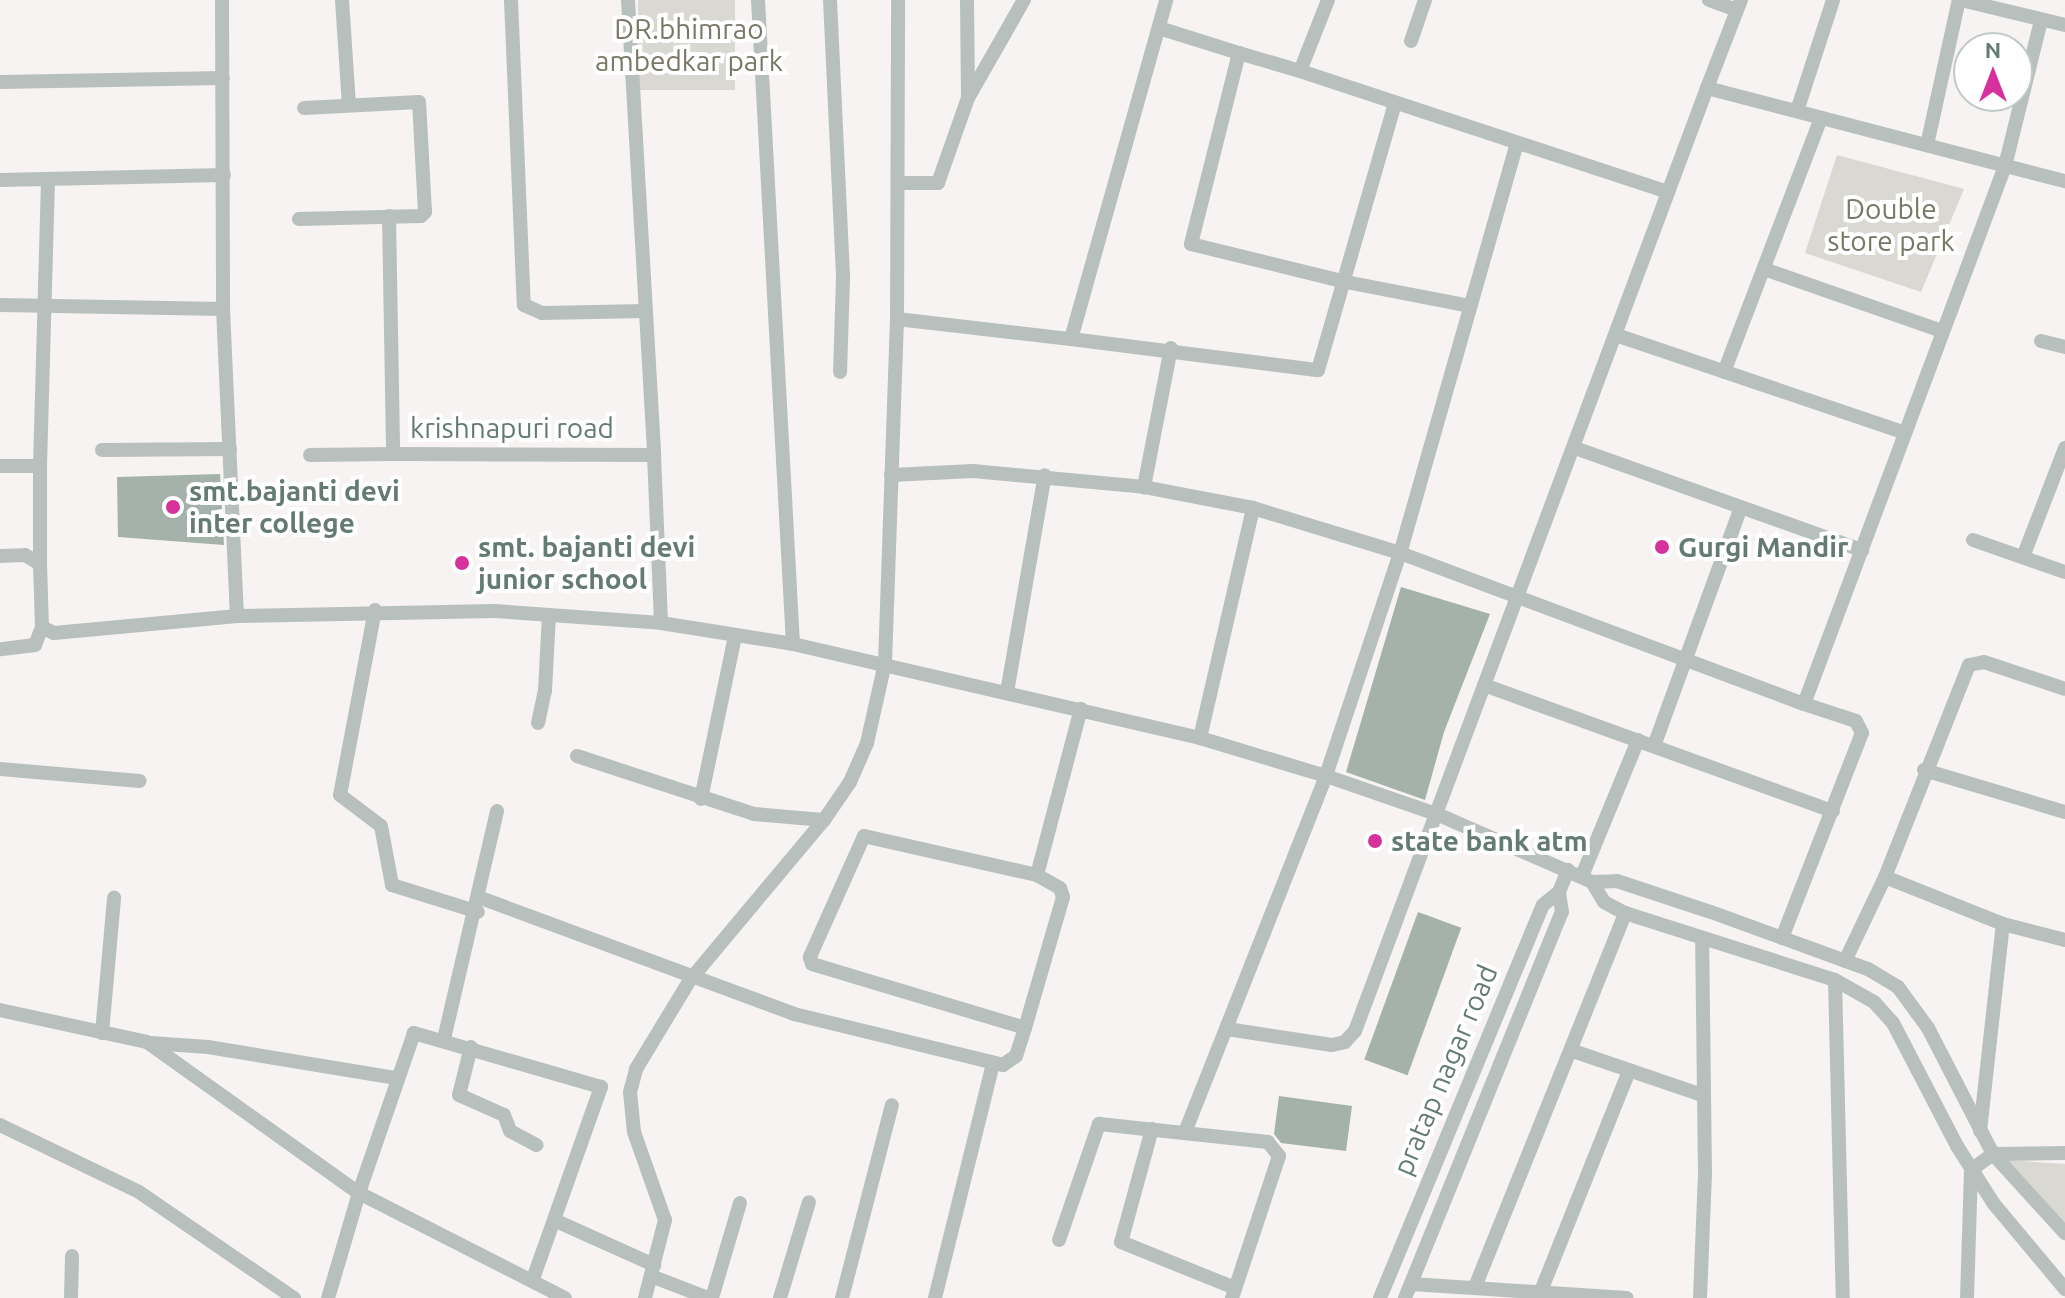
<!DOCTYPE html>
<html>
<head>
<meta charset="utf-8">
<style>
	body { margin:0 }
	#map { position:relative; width:2065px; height:1298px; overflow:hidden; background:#f6f3f2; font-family:Ubuntu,sans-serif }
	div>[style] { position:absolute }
	.green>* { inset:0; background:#dad8d2; transform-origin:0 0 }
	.building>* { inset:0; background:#a5b1ab; transform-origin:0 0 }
	.minor>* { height:14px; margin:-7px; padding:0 7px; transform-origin:7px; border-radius:7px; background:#b8c0bd }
	.dots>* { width:22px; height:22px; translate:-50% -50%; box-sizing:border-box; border:4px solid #fff; border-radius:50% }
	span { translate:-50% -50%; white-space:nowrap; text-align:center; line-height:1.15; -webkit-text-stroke:8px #fff; paint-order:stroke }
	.park-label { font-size:28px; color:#797765 }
	.street-label { font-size:28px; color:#637b71 }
	.poi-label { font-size:28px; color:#637b71; font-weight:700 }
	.left { translate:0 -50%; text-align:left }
	.north { position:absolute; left:1953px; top:32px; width:80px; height:80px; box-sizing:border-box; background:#fff; border:2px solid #c1cac6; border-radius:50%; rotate:0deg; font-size:22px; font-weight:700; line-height:32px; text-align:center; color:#637b71 }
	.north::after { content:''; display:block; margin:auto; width:28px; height:36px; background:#d7319e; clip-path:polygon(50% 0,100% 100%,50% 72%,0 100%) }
</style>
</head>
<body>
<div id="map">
	<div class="green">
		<i style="left:638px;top:0;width:97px;height:90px"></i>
		<i style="clip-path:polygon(1837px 155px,1964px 189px,1921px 292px,1805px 253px)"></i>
		<i style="clip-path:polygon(2007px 1160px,2065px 1164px,2065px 1224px)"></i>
	</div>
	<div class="building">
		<i style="clip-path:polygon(220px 474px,224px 545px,118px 537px,117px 477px)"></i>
		<i style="clip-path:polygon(1401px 587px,1490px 614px,1444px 732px,1425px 800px,1346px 772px)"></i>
		<i style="left:1418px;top:912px;width:46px;height:157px;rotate:20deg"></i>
		<i style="clip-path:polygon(1279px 1096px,1352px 1106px,1346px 1151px,1281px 1143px,1274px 1134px)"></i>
	</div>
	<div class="minor">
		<i style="left:222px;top:0;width:309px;rotate:89.8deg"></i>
		<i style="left:223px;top:309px;width:307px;rotate:87.4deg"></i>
		<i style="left:342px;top:0;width:105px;rotate:86.2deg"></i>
		<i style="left:511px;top:0;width:305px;rotate:87.6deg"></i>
		<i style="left:524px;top:305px;width:20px;rotate:24deg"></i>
		<i style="left:542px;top:313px;width:104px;rotate:-1.1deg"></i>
		<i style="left:628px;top:0;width:456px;rotate:86.7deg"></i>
		<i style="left:758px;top:0;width:645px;rotate:86.89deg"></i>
		<i style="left:830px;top:0;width:278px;rotate:87.3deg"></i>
		<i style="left:843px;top:278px;width:94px;rotate:91.8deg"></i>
		<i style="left:967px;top:0;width:96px;rotate:89.4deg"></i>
		<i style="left:1328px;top:0;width:76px;rotate:111.5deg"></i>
		<i style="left:1300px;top:71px;width:387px;rotate:18.2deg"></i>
		<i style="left:1709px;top:0;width:27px;rotate:20deg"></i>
		<i style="left:1961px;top:0;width:107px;rotate:13.5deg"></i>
		<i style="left:1159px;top:28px;width:84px;rotate:17.4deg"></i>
		<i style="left:1411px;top:41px;width:43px;rotate:-71.1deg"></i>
		<i style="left:1300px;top:71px;width:64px;rotate:-163.6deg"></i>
		<i style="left:1239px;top:53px;width:197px;rotate:104.1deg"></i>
		<i style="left:1191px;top:244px;width:160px;rotate:13.8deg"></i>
		<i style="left:1346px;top:282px;width:127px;rotate:10.9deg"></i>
		<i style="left:0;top:82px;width:223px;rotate:-1deg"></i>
		<i style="left:1707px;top:88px;width:94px;rotate:-68.9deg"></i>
		<i style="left:1797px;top:111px;width:117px;rotate:-72deg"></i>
		<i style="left:1517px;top:143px;width:426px;rotate:105.9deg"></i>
		<i style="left:1400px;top:553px;width:431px;rotate:20.5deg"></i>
		<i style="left:1804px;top:704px;width:574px;rotate:-69.51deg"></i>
		<i style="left:2005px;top:166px;width:150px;rotate:-76.1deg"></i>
		<i style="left:1927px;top:145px;width:148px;rotate:-77.6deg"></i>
		<i style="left:0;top:180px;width:224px;rotate:-1.3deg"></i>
		<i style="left:898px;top:183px;width:40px"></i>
		<i style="left:938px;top:183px;width:90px;rotate:-70.6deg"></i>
		<i style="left:968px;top:98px;width:113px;rotate:-60.3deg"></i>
		<i style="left:389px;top:216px;width:238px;rotate:89deg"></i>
		<i style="left:393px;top:454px;width:261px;rotate:0.2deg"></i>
		<i style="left:654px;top:455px;width:168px;rotate:87.6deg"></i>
		<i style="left:299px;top:219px;width:122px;rotate:-1.4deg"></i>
		<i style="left:421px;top:216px;width:6px;rotate:-45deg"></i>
		<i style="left:425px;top:212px;width:110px;rotate:-93.1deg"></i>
		<i style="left:419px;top:102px;width:115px;rotate:177deg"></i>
		<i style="left:1764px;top:269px;width:188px;rotate:19.2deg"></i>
		<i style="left:0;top:305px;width:223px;rotate:1deg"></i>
		<i style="left:897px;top:319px;width:175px;rotate:6.6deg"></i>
		<i style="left:1071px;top:339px;width:352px;rotate:-74.3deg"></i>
		<i style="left:1616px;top:335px;width:303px;rotate:18.7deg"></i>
		<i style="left:1071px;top:339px;width:249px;rotate:7.2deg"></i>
		<i style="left:1318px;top:370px;width:278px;rotate:-73.9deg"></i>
		<i style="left:2041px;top:341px;width:25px;rotate:14deg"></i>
		<i style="left:1171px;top:348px;width:142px;rotate:101deg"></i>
		<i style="left:1144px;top:487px;width:111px;rotate:10.9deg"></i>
		<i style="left:1253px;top:508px;width:154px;rotate:17deg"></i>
		<i style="left:1400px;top:553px;width:235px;rotate:108.4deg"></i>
		<i style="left:1326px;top:776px;width:383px;rotate:111.6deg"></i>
		<i style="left:1724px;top:372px;width:272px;rotate:-69.1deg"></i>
		<i style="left:1575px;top:448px;width:305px;rotate:19.6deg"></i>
		<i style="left:102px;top:450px;width:128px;rotate:-0.4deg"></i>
		<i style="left:310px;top:455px;width:83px;rotate:-0.7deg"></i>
		<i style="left:0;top:466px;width:40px"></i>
		<i style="left:40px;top:466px;width:98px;rotate:90deg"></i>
		<i style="left:40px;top:466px;width:286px;rotate:-88.4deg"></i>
		<i style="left:891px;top:475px;width:82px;rotate:-2.8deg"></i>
		<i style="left:973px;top:471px;width:172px;rotate:5.3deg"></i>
		<i style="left:1973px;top:540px;width:97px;rotate:19.2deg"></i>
		<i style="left:0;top:556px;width:25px;rotate:-2deg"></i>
		<i style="left:25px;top:555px;width:17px;rotate:31deg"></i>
		<i style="left:40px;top:564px;width:63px;rotate:88.2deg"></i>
		<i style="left:42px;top:627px;width:19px;rotate:111deg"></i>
		<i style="left:35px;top:645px;width:35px;rotate:173deg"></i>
		<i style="left:2023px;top:557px;width:117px;rotate:-68.9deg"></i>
		<i style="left:375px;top:610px;width:188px;rotate:100.7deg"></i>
		<i style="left:340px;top:795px;width:51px;rotate:37.1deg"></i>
		<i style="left:381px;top:826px;width:60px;rotate:79.4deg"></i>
		<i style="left:392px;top:885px;width:90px;rotate:17.4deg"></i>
		<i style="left:42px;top:627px;width:13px;rotate:27deg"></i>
		<i style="left:54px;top:633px;width:184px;rotate:-5.3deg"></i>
		<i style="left:237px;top:616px;width:258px;rotate:-1.1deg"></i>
		<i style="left:495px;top:611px;width:166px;rotate:4.1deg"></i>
		<i style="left:661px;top:623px;width:134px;rotate:9deg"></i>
		<i style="left:793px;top:644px;width:418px;rotate:13deg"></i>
		<i style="left:1200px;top:738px;width:132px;rotate:16.8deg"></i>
		<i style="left:1326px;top:776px;width:120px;rotate:19deg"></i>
		<i style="left:1439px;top:815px;width:167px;rotate:23.6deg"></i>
		<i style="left:1484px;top:685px;width:371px;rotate:19.9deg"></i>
		<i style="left:1007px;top:692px;width:220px;rotate:-80.1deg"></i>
		<i style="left:538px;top:723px;width:33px;rotate:-78deg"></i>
		<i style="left:545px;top:691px;width:76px;rotate:-87deg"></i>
		<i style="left:1200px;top:738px;width:236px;rotate:-77deg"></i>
		<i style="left:1654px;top:746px;width:254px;rotate:-70deg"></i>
		<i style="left:577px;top:756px;width:186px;rotate:18.1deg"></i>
		<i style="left:754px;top:814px;width:70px;rotate:4.9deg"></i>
		<i style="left:0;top:769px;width:140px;rotate:4.9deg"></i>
		<i style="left:1924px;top:770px;width:147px;rotate:16.6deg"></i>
		<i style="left:701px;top:799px;width:167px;rotate:-78.2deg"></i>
		<i style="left:1037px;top:875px;width:172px;rotate:-75.2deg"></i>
		<i style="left:1582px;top:876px;width:147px;rotate:-67.6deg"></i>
		<i style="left:1885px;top:877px;width:127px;rotate:21.7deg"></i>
		<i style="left:2003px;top:924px;width:64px;rotate:14.5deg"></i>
		<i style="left:1592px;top:882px;width:23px;rotate:59deg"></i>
		<i style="left:1604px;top:902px;width:24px;rotate:28deg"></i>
		<i style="left:1625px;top:913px;width:220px;rotate:17.7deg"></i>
		<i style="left:1835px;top:980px;width:45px;rotate:29.4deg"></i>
		<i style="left:1874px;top:1002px;width:28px;rotate:48deg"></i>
		<i style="left:1893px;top:1023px;width:139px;rotate:62.5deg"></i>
		<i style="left:1957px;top:1146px;width:69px;rotate:57.5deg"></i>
		<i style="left:1994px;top:1204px;width:111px;rotate:50.1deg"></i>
		<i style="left:1592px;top:882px;width:25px;rotate:-2deg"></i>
		<i style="left:1617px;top:881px;width:99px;rotate:18.3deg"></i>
		<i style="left:1711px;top:912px;width:167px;rotate:20deg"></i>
		<i style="left:1868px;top:969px;width:35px;rotate:31deg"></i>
		<i style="left:1898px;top:987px;width:51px;rotate:53.8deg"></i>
		<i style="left:1928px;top:1028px;width:142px;rotate:62.7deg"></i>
		<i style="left:1993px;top:1154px;width:107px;rotate:47.7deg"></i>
		<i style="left:478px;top:897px;width:337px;rotate:20.3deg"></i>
		<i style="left:794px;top:1014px;width:215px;rotate:13.7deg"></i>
		<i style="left:1003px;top:1065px;width:16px;rotate:-35deg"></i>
		<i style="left:1016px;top:1056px;width:29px;rotate:-72deg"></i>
		<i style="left:1025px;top:1028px;width:136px;rotate:-73.8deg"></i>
		<i style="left:1063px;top:897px;width:9px;rotate:-108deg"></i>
		<i style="left:1060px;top:888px;width:26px;rotate:-151deg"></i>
		<i style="left:1037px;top:875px;width:177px;rotate:-167.3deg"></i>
		<i style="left:864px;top:836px;width:133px;rotate:114.1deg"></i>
		<i style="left:810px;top:957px;width:7px;rotate:74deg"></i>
		<i style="left:812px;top:964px;width:222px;rotate:16.7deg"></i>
		<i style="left:1782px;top:938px;width:220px;rotate:-68.7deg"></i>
		<i style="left:1862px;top:733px;width:13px;rotate:-117deg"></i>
		<i style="left:1856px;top:721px;width:55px;rotate:-161.9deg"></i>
		<i style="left:1845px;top:961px;width:93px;rotate:-64.5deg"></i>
		<i style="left:1885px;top:877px;width:228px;rotate:-68.4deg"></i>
		<i style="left:1969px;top:665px;width:15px;rotate:-11deg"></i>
		<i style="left:1984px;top:662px;width:85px;rotate:18.4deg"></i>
		<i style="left:1835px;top:980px;width:318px;rotate:88.6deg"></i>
		<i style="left:0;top:1010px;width:150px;rotate:12.3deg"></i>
		<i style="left:147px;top:1042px;width:260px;rotate:35.5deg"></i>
		<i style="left:359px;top:1193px;width:109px;rotate:106.4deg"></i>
		<i style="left:1227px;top:1029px;width:106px;rotate:8.7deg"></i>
		<i style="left:1332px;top:1045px;width:13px;rotate:-13deg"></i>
		<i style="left:1345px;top:1042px;width:15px;rotate:-48deg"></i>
		<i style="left:1355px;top:1031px;width:1007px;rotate:-69.53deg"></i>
		<i style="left:1707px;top:88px;width:370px;rotate:14.6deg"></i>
		<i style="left:102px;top:1033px;width:136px;rotate:-84.9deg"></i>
		<i style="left:444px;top:1039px;width:234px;rotate:-76.9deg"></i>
		<i style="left:151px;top:1043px;width:57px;rotate:4deg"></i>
		<i style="left:208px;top:1047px;width:191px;rotate:9.4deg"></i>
		<i style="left:471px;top:1047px;width:49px;rotate:104deg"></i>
		<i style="left:459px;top:1095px;width:49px;rotate:24deg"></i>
		<i style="left:504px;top:1115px;width:17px;rotate:69deg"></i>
		<i style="left:510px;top:1131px;width:30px;rotate:28deg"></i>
		<i style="left:1573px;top:1051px;width:136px;rotate:18.8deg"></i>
		<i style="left:0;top:1125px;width:154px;rotate:25.7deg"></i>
		<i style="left:139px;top:1192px;width:188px;rotate:34.4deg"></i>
		<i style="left:1152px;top:1129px;width:117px;rotate:105.3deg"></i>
		<i style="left:1121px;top:1242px;width:123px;rotate:22deg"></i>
		<i style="left:1980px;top:1131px;width:208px;rotate:-83.7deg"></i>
		<i style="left:554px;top:1220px;width:110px;rotate:24.2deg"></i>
		<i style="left:1059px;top:1240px;width:123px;rotate:-71deg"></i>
		<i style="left:1099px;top:1124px;width:170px;rotate:6.1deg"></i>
		<i style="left:1268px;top:1142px;width:18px;rotate:52deg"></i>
		<i style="left:1279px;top:1156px;width:150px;rotate:108.3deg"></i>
		<i style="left:651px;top:1276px;width:61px;rotate:21.1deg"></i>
		<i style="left:533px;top:1279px;width:204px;rotate:-70.5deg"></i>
		<i style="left:601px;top:1087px;width:195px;rotate:-163.9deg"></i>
		<i style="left:414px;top:1033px;width:169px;rotate:109deg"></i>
		<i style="left:359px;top:1193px;width:231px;rotate:27deg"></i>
		<i style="left:1411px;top:1284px;width:216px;rotate:3.7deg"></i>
		<i style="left:1475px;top:1287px;width:403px;rotate:-68.1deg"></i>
		<i style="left:1541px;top:1291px;width:235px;rotate:-68.2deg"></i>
		<i style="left:71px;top:1298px;width:42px;rotate:-88.6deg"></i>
		<i style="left:645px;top:1298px;width:81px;rotate:-75.6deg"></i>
		<i style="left:665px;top:1220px;width:93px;rotate:-109.4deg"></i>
		<i style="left:634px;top:1132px;width:40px;rotate:-95.7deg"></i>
		<i style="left:630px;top:1092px;width:24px;rotate:-75deg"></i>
		<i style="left:636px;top:1069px;width:104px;rotate:-58.8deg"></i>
		<i style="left:690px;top:980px;width:209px;rotate:-50.1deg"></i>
		<i style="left:824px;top:820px;width:46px;rotate:-55.6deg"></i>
		<i style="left:850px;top:782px;width:43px;rotate:-66.4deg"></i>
		<i style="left:867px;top:743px;width:82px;rotate:-77.3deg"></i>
		<i style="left:885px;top:663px;width:344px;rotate:-88deg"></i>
		<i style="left:897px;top:319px;width:319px;rotate:-89.8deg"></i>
		<i style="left:712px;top:1298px;width:99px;rotate:-73.6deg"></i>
		<i style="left:780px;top:1298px;width:100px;rotate:-73.2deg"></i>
		<i style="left:842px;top:1298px;width:199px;rotate:-75.5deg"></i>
		<i style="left:935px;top:1298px;width:242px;rotate:-76.1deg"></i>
		<i style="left:1380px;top:1298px;width:425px;rotate:-67.5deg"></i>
		<i style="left:1543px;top:905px;width:21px;rotate:-39deg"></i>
		<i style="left:1559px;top:892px;width:24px;rotate:-68deg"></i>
		<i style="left:1405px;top:1298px;width:417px;rotate:-67.9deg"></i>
		<i style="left:1562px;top:912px;width:20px;rotate:-99deg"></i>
		<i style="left:1700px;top:1298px;width:124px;rotate:-87.7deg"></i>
		<i style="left:1705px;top:1174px;width:233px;rotate:-90.7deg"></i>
		<i style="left:1967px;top:1298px;width:128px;rotate:-88.2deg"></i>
		<i style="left:1971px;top:1170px;width:27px;rotate:-36deg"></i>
		<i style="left:1993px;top:1154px;width:72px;rotate:-0.8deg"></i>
	</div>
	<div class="dots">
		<i style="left:173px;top:507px;background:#d7319e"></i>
		<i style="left:1662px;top:547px;background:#d7319e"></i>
		<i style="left:462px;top:563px;background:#d7319e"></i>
		<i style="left:1375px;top:841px;background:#d7319e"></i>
	</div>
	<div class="park-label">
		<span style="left:689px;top:45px">DR.bhimrao<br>ambedkar park</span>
		<span style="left:1891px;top:225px">Double<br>store park</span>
	</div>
	<div class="street-label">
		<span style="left:512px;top:428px">krishnapuri road</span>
		<span style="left:1445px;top:1070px;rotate:-67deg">pratap nagar road</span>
	</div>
	<div class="poi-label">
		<span class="left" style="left:189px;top:507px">smt.bajanti devi<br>inter college</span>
		<span class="left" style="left:478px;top:563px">smt. bajanti devi<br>junior school</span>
		<span class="left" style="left:1678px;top:547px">Gurgi Mandir</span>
		<span class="left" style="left:1391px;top:841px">state bank atm</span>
	</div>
	<div class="north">N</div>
</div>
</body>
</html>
